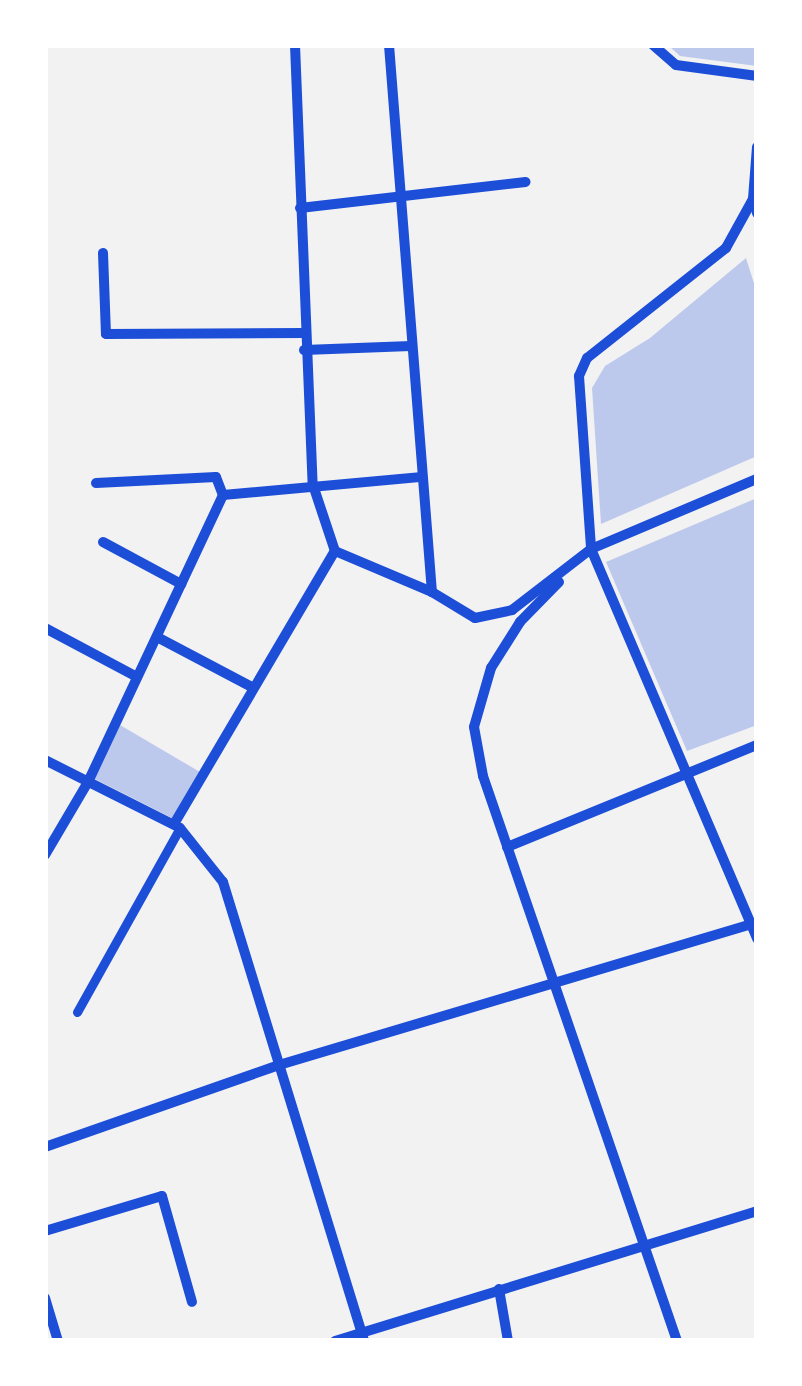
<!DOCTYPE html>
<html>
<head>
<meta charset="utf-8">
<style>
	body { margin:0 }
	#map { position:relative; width:802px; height:1386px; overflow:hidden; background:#f2f2f2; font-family:"Roboto Serif",serif }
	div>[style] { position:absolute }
	.building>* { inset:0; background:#bdc9ec }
	.pedestrian>* { height:9px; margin:-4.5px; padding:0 4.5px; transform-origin:4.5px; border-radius:4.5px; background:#1d4ed8 }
	.minor>* { height:10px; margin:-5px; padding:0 5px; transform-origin:5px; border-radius:5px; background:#1d4ed8 }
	span { translate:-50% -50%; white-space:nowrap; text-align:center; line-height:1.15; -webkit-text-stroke:10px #fff; paint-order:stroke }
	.frame { position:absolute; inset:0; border:48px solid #fff; pointer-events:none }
</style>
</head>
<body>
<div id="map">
	<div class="building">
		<i style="clip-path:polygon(668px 45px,757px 45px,757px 66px,680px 56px)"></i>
		<i style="clip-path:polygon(746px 258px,757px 293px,757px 456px,601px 524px,592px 388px,605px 366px,650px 338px)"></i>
		<i style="clip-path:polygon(757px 498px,757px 725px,687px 751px,606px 562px)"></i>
		<i style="clip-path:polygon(120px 725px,200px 772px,172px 818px,95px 779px)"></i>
	</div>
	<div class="pedestrian">
		<i style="left:77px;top:1012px;width:211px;rotate:-60.8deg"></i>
	</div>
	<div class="minor">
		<i style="left:295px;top:45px;width:440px;rotate:87.7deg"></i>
		<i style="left:313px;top:485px;width:70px;rotate:71.6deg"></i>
		<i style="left:389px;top:45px;width:549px;rotate:85.51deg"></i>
		<i style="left:432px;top:592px;width:50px;rotate:31.2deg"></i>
		<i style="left:475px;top:618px;width:38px;rotate:-12deg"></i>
		<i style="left:512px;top:610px;width:100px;rotate:-37.7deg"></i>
		<i style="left:591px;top:549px;width:180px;rotate:-22.9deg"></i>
		<i style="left:653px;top:45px;width:30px;rotate:41deg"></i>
		<i style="left:676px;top:65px;width:82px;rotate:7.7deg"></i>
		<i style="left:757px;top:147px;width:52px;rotate:94.4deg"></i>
		<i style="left:753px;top:199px;width:56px;rotate:118.9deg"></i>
		<i style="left:726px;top:248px;width:177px;rotate:141.6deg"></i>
		<i style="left:587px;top:358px;width:20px;rotate:114deg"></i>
		<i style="left:579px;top:376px;width:173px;rotate:86deg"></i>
		<i style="left:591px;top:549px;width:424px;rotate:66.9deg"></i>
		<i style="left:753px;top:199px;width:15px;rotate:74deg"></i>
		<i style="left:300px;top:208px;width:227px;rotate:-6.6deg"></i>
		<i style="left:103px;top:253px;width:81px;rotate:87.9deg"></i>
		<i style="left:106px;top:334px;width:198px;rotate:-0.3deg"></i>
		<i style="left:304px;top:350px;width:107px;rotate:-2.1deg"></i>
		<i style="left:96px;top:483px;width:120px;rotate:-2.9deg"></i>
		<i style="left:216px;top:477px;width:19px;rotate:69deg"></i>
		<i style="left:223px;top:495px;width:200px;rotate:-5.2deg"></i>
		<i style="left:103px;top:542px;width:89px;rotate:28.3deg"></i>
		<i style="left:335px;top:551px;width:105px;rotate:22.9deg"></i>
		<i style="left:559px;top:582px;width:56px;rotate:134.3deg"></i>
		<i style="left:520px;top:622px;width:54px;rotate:122.2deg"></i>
		<i style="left:491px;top:668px;width:61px;rotate:106.1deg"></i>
		<i style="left:474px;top:727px;width:50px;rotate:79.6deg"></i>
		<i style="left:483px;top:776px;width:597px;rotate:71.05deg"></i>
		<i style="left:45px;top:628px;width:104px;rotate:28deg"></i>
		<i style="left:157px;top:637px;width:105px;rotate:27.8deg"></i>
		<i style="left:45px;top:760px;width:151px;rotate:26.7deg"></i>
		<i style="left:180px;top:828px;width:69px;rotate:51.5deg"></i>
		<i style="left:223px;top:882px;width:480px;rotate:72.9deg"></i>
		<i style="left:174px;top:824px;width:317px;rotate:-59.5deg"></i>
		<i style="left:507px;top:847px;width:270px;rotate:-22.2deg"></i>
		<i style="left:45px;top:855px;width:85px;rotate:-59.5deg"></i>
		<i style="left:88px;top:782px;width:317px;rotate:-64.8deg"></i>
		<i style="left:45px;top:1147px;width:248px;rotate:-19.3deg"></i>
		<i style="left:279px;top:1065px;width:496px;rotate:-16.6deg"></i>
		<i style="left:45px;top:1231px;width:122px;rotate:-16.7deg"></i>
		<i style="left:162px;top:1196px;width:110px;rotate:74.2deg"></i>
		<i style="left:499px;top:1289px;width:53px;rotate:80.2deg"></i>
		<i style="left:45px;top:1298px;width:45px;rotate:73.2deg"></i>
		<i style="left:335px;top:1341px;width:442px;rotate:-17.1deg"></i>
	</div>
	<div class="frame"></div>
</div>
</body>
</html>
